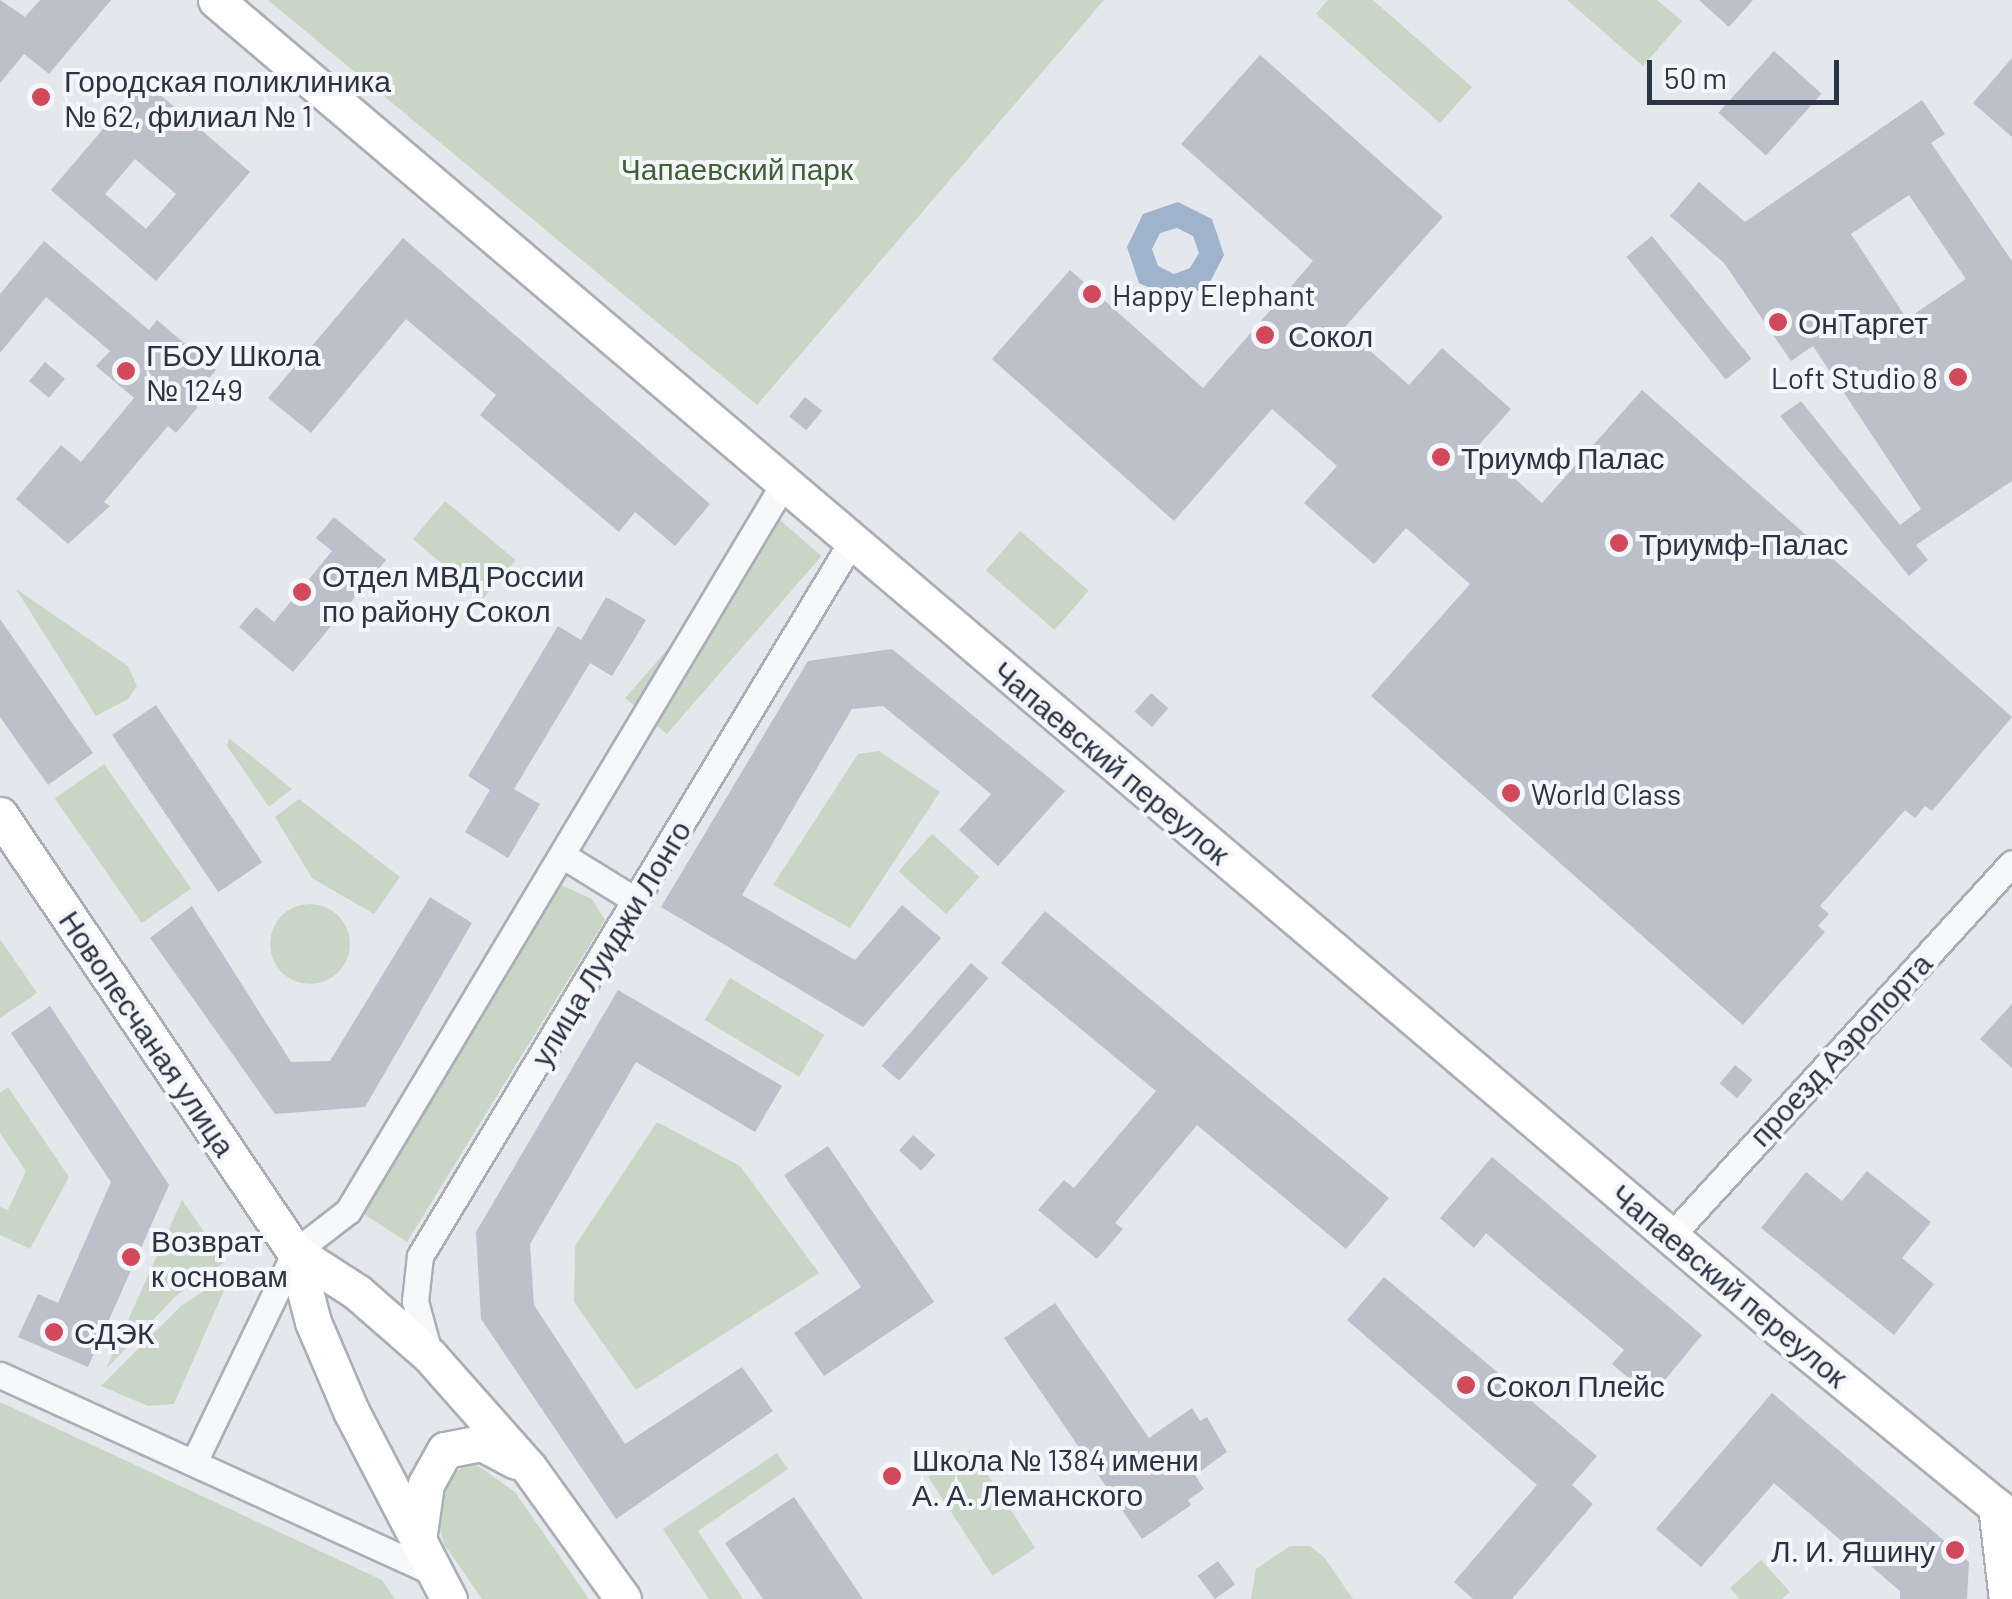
<!DOCTYPE html>
<html>
<head>
<meta charset="utf-8">
<style>
	body { margin:0 }
	#map { position:relative; width:2012px; height:1599px; overflow:hidden; background:#e4e7ec; font-family:Barlow,sans-serif }
	div>[style] { position:absolute }
	.green>* { inset:0; background:#c9d6c5; transform-origin:0 0 }
	.round { border-radius:50% }
	.water>* { inset:0; background:#9fb4cc }
	.building>* { inset:0; background:#bbc0ca; transform-origin:0 0 }
	.roads { filter:drop-shadow(2px 0 #a9aeb7) drop-shadow(-2px 0 #a9aeb7) drop-shadow(0 2px #a9aeb7) drop-shadow(0 -2px #a9aeb7) }
	.street>* { height:25px; margin:-12.5px; padding:0 12.5px; transform-origin:12.5px; border-radius:12.5px; background:#f7f8fa }
	.secondary>* { height:35px; margin:-17.5px; padding:0 17.5px; transform-origin:17.5px; border-radius:17.5px; background:#fff }
	.dots>* { width:28px; height:28px; translate:-50% -50%; box-sizing:border-box; border:5px solid #f4f6f9; border-radius:50% }
	span { translate:-50% -50%; white-space:nowrap; text-align:center; line-height:1.15; -webkit-text-stroke:8px #f4f6f9; paint-order:stroke }
	.poi-label { font-size:30px; color:#2b3445 }
	.left { translate:0 -50%; text-align:left }
	.right { translate:-100% -50%; text-align:right }
	.park-label { font-size:30px; color:#3f6138 }
	.street-label { font-size:30px; color:#2b3445 }
	.scale { position:absolute; left:1647px; top:60px; width:192px; height:45px; box-sizing:border-box; border:5px solid #2b3445; border-top:0; padding-left:12px; font-size:30px; line-height:35px; white-space:nowrap; color:#2b3445; -webkit-text-stroke:8px #f4f6f9; paint-order:stroke }
</style>
</head>
<body>
<div id="map">
	<div class="green">
		<i style="clip-path:polygon(268px 0,1104px 0,757px 405px)"></i>
		<i style="clip-path:polygon(1328px 0,1373px 0,1472px 87px,1440px 123px,1316px 14px)"></i>
		<i style="clip-path:polygon(1567px 0,1657px 0,1682px 21px,1643px 66px)"></i>
		<i style="left:445px;top:501px;width:92px;height:50px;rotate:40deg"></i>
		<i style="left:780px;top:520px;width:55px;height:236px;rotate:41deg"></i>
		<i style="left:1020px;top:531px;width:91px;height:52px;rotate:41deg"></i>
		<i style="clip-path:polygon(16px 589px,128px 666px,137px 686px,128px 699px,96px 716px)"></i>
		<i style="clip-path:polygon(229px 738px,292px 789px,269px 807px,227px 746px)"></i>
		<i style="clip-path:polygon(879px 751px,940px 792px,850px 928px,773px 885px,858px 754px)"></i>
		<i style="left:104px;top:764px;width:152px;height:60px;rotate:55deg"></i>
		<i style="clip-path:polygon(299px 799px,400px 877px,374px 914px,312px 878px,275px 817px)"></i>
		<i style="left:932px;top:834px;width:64px;height:50px;rotate:42deg"></i>
		<i style="clip-path:polygon(561px 885px,592px 899px,605px 920px,407px 1242px,362px 1213px)"></i>
		<i class="round" style="left:270px;top:904px;width:80px;height:80px"></i>
		<i style="clip-path:polygon(0 939px,37px 993px,0 1018px)"></i>
		<i style="left:730px;top:978px;width:110px;height:49px;rotate:31deg"></i>
		<i style="clip-path:polygon(8px 1087px,69px 1177px,30px 1249px,0 1235px,0 1207px,8px 1210px,26px 1171px,0 1133px,0 1093px)"></i>
		<i style="clip-path:polygon(657px 1122px,740px 1166px,819px 1273px,636px 1390px,574px 1302px,575px 1246px)"></i>
		<i style="clip-path:polygon(182px 1200px,225px 1262px,176px 1296px,106px 1369px)"></i>
		<i style="clip-path:polygon(232px 1272px,174px 1404px,148px 1406px,101px 1386px,181px 1306px)"></i>
		<i style="clip-path:polygon(0 1402px,382px 1580px,395px 1599px,0 1599px)"></i>
		<i style="left:971px;top:1449px;width:118px;height:51px;rotate:57deg"></i>
		<i style="clip-path:polygon(777px 1453px,788px 1469px,698px 1531px,743px 1599px,709px 1599px,663px 1529px)"></i>
		<i style="clip-path:polygon(471px 1461px,515px 1492px,589px 1599px,482px 1599px,444px 1544px,437px 1520px,447px 1479px)"></i>
		<i style="clip-path:polygon(1290px 1546px,1310px 1546px,1324px 1557px,1353px 1599px,1251px 1599px,1256px 1569px)"></i>
		<i style="clip-path:polygon(1761px 1560px,1790px 1592px,1782px 1599px,1740px 1599px,1730px 1588px)"></i>
	</div>
	<div class="water">
		<i style="clip-path:polygon(evenodd,1178px 202px,1212px 219px,1224px 255px,1207px 288px,1173px 299px,1139px 283px,1127px 247px,1143px 214px,1178px 202px,1177px 228px,1193px 236px,1199px 253px,1190px 268px,1174px 274px,1158px 266px,1152px 249px,1160px 233px,1177px 228px)"></i>
	</div>
	<div class="building">
		<i style="clip-path:polygon(0 0,25px 17px,40px 0,111px 0,49px 74px,24px 54px,0 83px)"></i>
		<i style="clip-path:polygon(1699px 0,1753px 0,1729px 27px)"></i>
		<i style="left:1774px;top:51px;width:64px;height:83px;rotate:42deg"></i>
		<i style="clip-path:polygon(1260px 55px,1443px 217px,1344px 328px,1409px 385px,1442px 348px,1511px 409px,1478px 446px,1542px 503px,1642px 390px,2012px 717px,1932px 811px,1925px 806px,1915px 818px,1905px 810px,1820px 906px,1829px 914px,1818px 926px,1825px 932px,1743px 1025px,1371px 696px,1470px 584px,1406px 528px,1374px 564px,1304px 503px,1337px 466px,1272px 409px,1174px 521px,992px 359px,1070px 270px,1203px 388px,1313px 261px,1181px 144px)"></i>
		<i style="clip-path:polygon(2012px 58px,2012px 137px,1973px 103px)"></i>
		<i style="clip-path:polygon(evenodd,144px 81px,250px 172px,156px 281px,51px 190px,144px 81px,135px 159px,176px 194px,146px 229px,105px 194px,135px 159px)"></i>
		<i style="clip-path:polygon(evenodd,1922px 100px,1945px 134px,1931px 143px,2012px 261px,2012px 481px,1916px 545px,1928px 560px,1909px 576px,1780px 416px,1801px 401px,1900px 525px,1921px 509px,1813px 346px,1791px 361px,1724px 263px,1670px 216px,1699px 182px,1745px 222px,1922px 100px,1909px 195px,1966px 279px,1907px 319px,1851px 234px,1909px 195px)"></i>
		<i style="left:1652px;top:236px;width:158px;height:33px;rotate:51deg"></i>
		<i style="clip-path:polygon(403px 238px,710px 504px,675px 546px,635px 512px,619px 532px,480px 415px,496px 395px,406px 319px,311px 433px,268px 398px)"></i>
		<i style="clip-path:polygon(44px 241px,149px 330px,157px 320px,216px 370px,190px 400px,198px 407px,176px 433px,168px 426px,104px 502px,110px 506px,68px 544px,16px 499px,61px 445px,81px 462px,134px 398px,96px 366px,110px 351px,46px 297px,0 353px,0 294px)"></i>
		<i style="left:45px;top:362px;width:26px;height:25px;rotate:40deg"></i>
		<i style="left:805px;top:397px;width:22px;height:25px;rotate:39deg"></i>
		<i style="clip-path:polygon(334px 517px,386px 560px,293px 672px,239px 627px,256px 607px,274px 622px,332px 551px,316px 538px)"></i>
		<i style="clip-path:polygon(606px 597px,646px 620px,612px 676px,590px 663px,514px 789px,540px 804px,508px 858px,465px 832px,490px 790px,468px 776px,558px 626px,581px 640px)"></i>
		<i style="clip-path:polygon(0 619px,93px 753px,48px 785px,0 717px)"></i>
		<i style="clip-path:polygon(892px 649px,1065px 791px,998px 866px,959px 830px,991px 794px,883px 706px,852px 709px,742px 895px,855px 960px,902px 905px,941px 938px,863px 1027px,661px 907px,808px 661px)"></i>
		<i style="left:1151px;top:693px;width:23px;height:25px;rotate:41deg"></i>
		<i style="left:156px;top:705px;width:190px;height:53px;rotate:56deg"></i>
		<i style="clip-path:polygon(430px 897px,472px 923px,365px 1107px,275px 1114px,150px 938px,192px 906px,291px 1062px,330px 1061px)"></i>
		<i style="clip-path:polygon(1045px 911px,1389px 1198px,1346px 1249px,1197px 1125px,1115px 1223px,1123px 1229px,1097px 1259px,1038px 1210px,1064px 1180px,1074px 1188px,1156px 1091px,1001px 963px)"></i>
		<i style="left:971px;top:963px;width:23px;height:136px;rotate:41deg"></i>
		<i style="clip-path:polygon(618px 990px,782px 1086px,755px 1132px,636px 1062px,530px 1244px,534px 1305px,625px 1444px,742px 1367px,773px 1411px,616px 1519px,481px 1319px,476px 1232px)"></i>
		<i style="clip-path:polygon(2012px 1004px,2012px 1068px,1980px 1039px)"></i>
		<i style="clip-path:polygon(50px 1006px,169px 1185px,88px 1367px,18px 1337px,38px 1294px,58px 1303px,111px 1182px,11px 1033px)"></i>
		<i style="left:1735px;top:1065px;width:23px;height:24px;rotate:40deg"></i>
		<i style="left:913px;top:1135px;width:30px;height:21px;rotate:42deg"></i>
		<i style="clip-path:polygon(828px 1146px,934px 1302px,824px 1376px,794px 1333px,861px 1287px,784px 1175px)"></i>
		<i style="clip-path:polygon(1492px 1157px,1702px 1335px,1651px 1397px,1612px 1364px,1624px 1350px,1510px 1254px,1486px 1233px,1474px 1248px,1440px 1218px)"></i>
		<i style="clip-path:polygon(1867px 1171px,1931px 1222px,1902px 1258px,1934px 1284px,1894px 1335px,1761px 1228px,1806px 1172px,1842px 1201px)"></i>
		<i style="clip-path:polygon(1384px 1277px,1597px 1456px,1572px 1485px,1593px 1504px,1512px 1599px,1473px 1599px,1454px 1582px,1537px 1485px,1347px 1320px)"></i>
		<i style="clip-path:polygon(1055px 1303px,1149px 1438px,1192px 1408px,1200px 1421px,1207px 1417px,1227px 1452px,1195px 1475px,1204px 1489px,1188px 1500px,1191px 1505px,1142px 1539px,1004px 1338px)"></i>
		<i style="clip-path:polygon(1772px 1393px,1969px 1562px,1967px 1599px,1900px 1599px,1900px 1591px,1774px 1483px,1701px 1567px,1656px 1529px)"></i>
		<i style="clip-path:polygon(794px 1497px,863px 1599px,763px 1599px,725px 1543px)"></i>
		<i style="left:1218px;top:1561px;width:29px;height:25px;rotate:54deg"></i>
	</div>
	<div class="roads">
		<div class="street">
			<i style="left:562px;top:855px;width:86px;rotate:31.7deg"></i>
			<i style="left:1671px;top:1236px;width:505px;rotate:-47.57deg"></i>
			<i style="left:430px;top:1356px;width:57px;rotate:-105.3deg"></i>
			<i style="left:415px;top:1301px;width:45px;rotate:-83.7deg"></i>
			<i style="left:420px;top:1256px;width:835px;rotate:-58.86deg"></i>
			<i style="left:0;top:1375px;width:477px;rotate:24.5deg"></i>
			<i style="left:195px;top:1460px;width:231px;rotate:-64.3deg"></i>
			<i style="left:295px;top:1252px;width:67px;rotate:-37.7deg"></i>
			<i style="left:348px;top:1211px;width:849px;rotate:-59.08deg"></i>
		</div>
		<div class="secondary">
			<i style="left:216px;top:0;width:2055px;rotate:40.36deg"></i>
			<i style="left:1782px;top:1331px;width:297px;rotate:39.3deg"></i>
			<i style="left:0;top:815px;width:527px;rotate:55.98deg"></i>
			<i style="left:295px;top:1252px;width:72px;rotate:75.6deg"></i>
			<i style="left:313px;top:1322px;width:97px;rotate:66.9deg"></i>
			<i style="left:351px;top:1411px;width:212px;rotate:62.5deg"></i>
			<i style="left:295px;top:1252px;width:74px;rotate:32.8deg"></i>
			<i style="left:357px;top:1292px;width:97px;rotate:41.2deg"></i>
			<i style="left:430px;top:1356px;width:149px;rotate:48.5deg"></i>
			<i style="left:529px;top:1468px;width:161px;rotate:54.3deg"></i>
			<i style="left:1996px;top:1506px;width:94px;rotate:83.3deg"></i>
			<i style="left:418px;top:1540px;width:57px;rotate:-81.9deg"></i>
			<i style="left:426px;top:1484px;width:39px;rotate:-61deg"></i>
			<i style="left:445px;top:1450px;width:38px;rotate:-11deg"></i>
			<i style="left:482px;top:1443px;width:38px;rotate:28deg"></i>
		</div>
	</div>
	<div class="dots">
		<i style="left:41px;top:97px;background:#d1495b"></i>
		<i style="left:1092px;top:294px;background:#d1495b"></i>
		<i style="left:1778px;top:322px;background:#d1495b"></i>
		<i style="left:1265px;top:335px;background:#d1495b"></i>
		<i style="left:126px;top:371px;background:#d1495b"></i>
		<i style="left:1958px;top:377px;background:#d1495b"></i>
		<i style="left:1441px;top:457px;background:#d1495b"></i>
		<i style="left:1619px;top:543px;background:#d1495b"></i>
		<i style="left:302px;top:592px;background:#d1495b"></i>
		<i style="left:1511px;top:793px;background:#d1495b"></i>
		<i style="left:131px;top:1257px;background:#d1495b"></i>
		<i style="left:54px;top:1332px;background:#d1495b"></i>
		<i style="left:1466px;top:1385px;background:#d1495b"></i>
		<i style="left:892px;top:1476px;background:#d1495b"></i>
		<i style="left:1955px;top:1550px;background:#d1495b"></i>
	</div>
	<div class="poi-label">
		<span class="left" style="left:64px;top:97px">Городская поликлиника<br>№ 62, филиал № 1</span>
		<span class="left" style="left:1112px;top:294px">Happy Elephant</span>
		<span class="left" style="left:1798px;top:322px">ОнТаргет</span>
		<span class="left" style="left:1288px;top:335px">Сокол</span>
		<span class="left" style="left:146px;top:371px">ГБОУ Школа<br>№ 1249</span>
		<span class="right" style="left:1938px;top:377px">Loft Studio 8</span>
		<span class="left" style="left:1461px;top:457px">Триумф Палас</span>
		<span class="left" style="left:1639px;top:543px">Триумф-Палас</span>
		<span class="left" style="left:322px;top:592px">Отдел МВД России<br>по району Сокол</span>
		<span class="left" style="left:1531px;top:793px">World Class</span>
		<span class="left" style="left:151px;top:1257px">Возврат<br>к основам</span>
		<span class="left" style="left:74px;top:1332px">СДЭК</span>
		<span class="left" style="left:1486px;top:1385px">Сокол Плейс</span>
		<span class="left" style="left:912px;top:1476px">Школа № 1384 имени<br>А. А. Леманского</span>
		<span class="right" style="left:1935px;top:1550px">Л. И. Яшину</span>
	</div>
	<div class="park-label">
		<span style="left:737px;top:168px">Чапаевский парк</span>
	</div>
	<div class="street-label">
		<span style="left:1112px;top:762px;rotate:40deg">Чапаевский переулок</span>
		<span style="left:610px;top:943px;rotate:-59deg">улица Луиджи Лонго</span>
		<span style="left:148px;top:1033px;rotate:56deg">Новопесчаная улица</span>
		<span style="left:1840px;top:1049px;rotate:-47deg">проезд Аэропорта</span>
		<span style="left:1730px;top:1285px;rotate:40deg">Чапаевский переулок</span>
	</div>
	<div class="scale">50 m</div>
</div>
</body>
</html>
